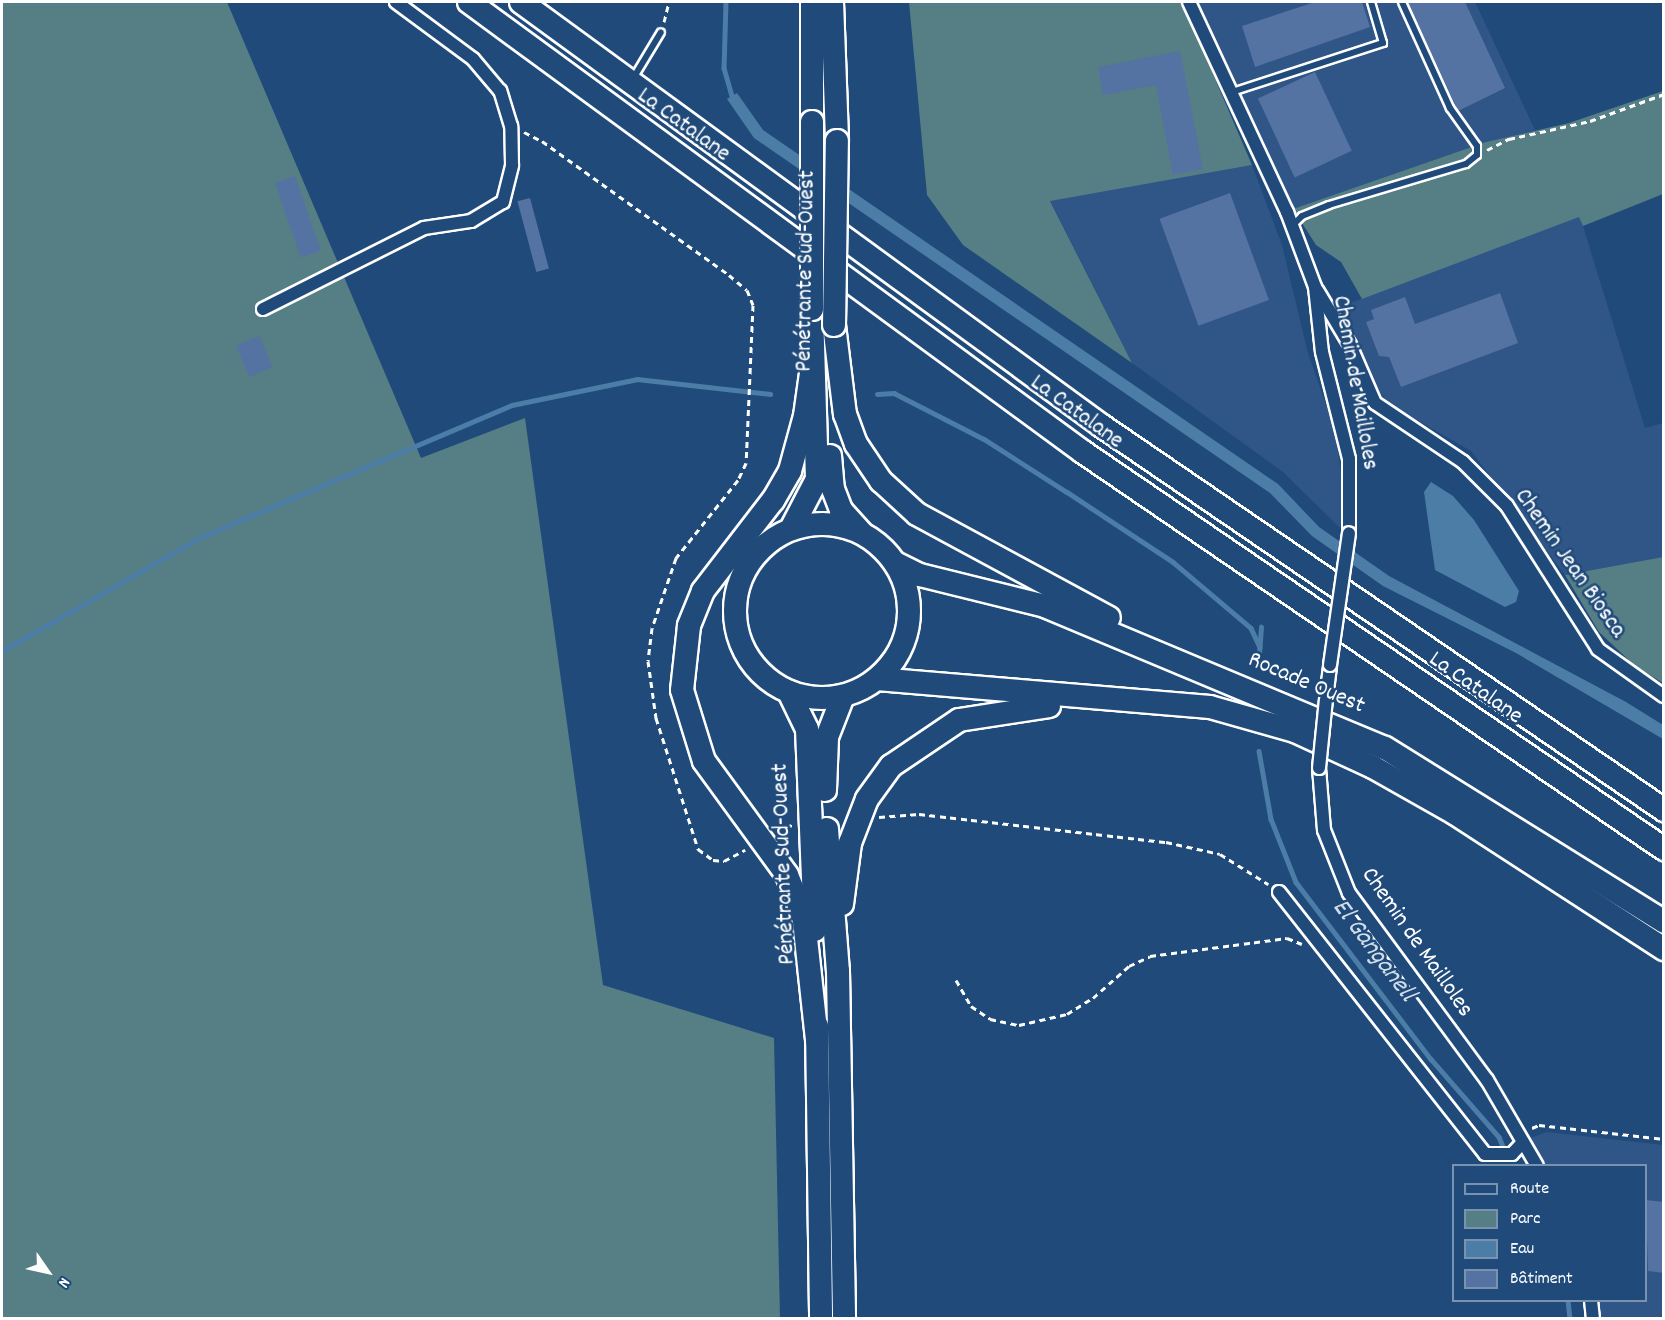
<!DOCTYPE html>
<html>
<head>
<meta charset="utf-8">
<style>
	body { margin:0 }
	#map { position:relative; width:1665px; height:1320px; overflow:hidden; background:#1f4a7a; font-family:Dekko,sans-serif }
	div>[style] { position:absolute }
	.built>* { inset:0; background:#2f5686 }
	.green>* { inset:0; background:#567e85 }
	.water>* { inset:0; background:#4c7da7 }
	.stream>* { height:4.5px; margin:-2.25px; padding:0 2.25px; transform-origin:2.25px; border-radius:2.25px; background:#4c7da7 }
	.building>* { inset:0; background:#5473a3; transform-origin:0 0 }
	.path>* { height:3px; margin-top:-1.5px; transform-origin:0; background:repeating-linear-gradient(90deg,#fff 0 6px,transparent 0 10.5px) }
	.roads { filter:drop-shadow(2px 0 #fff) drop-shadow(-2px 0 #fff) drop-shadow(0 2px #fff) drop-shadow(0 -2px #fff) }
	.lane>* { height:6px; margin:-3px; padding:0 3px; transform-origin:3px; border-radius:3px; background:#1f4a7a }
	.street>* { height:12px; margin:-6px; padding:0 6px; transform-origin:6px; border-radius:6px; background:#1f4a7a }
	.highway>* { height:22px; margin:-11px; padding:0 11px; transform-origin:11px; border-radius:11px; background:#1f4a7a }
	.highway>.ring { margin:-11px; padding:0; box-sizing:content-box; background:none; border:22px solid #1f4a7a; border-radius:50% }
	.bridges { filter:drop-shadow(2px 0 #fff) drop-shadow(-2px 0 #fff) drop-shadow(0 2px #fff) drop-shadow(0 -2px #fff) }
	.street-bridge>* { height:12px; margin:-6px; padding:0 6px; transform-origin:6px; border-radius:6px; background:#1f4a7a }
	.highway-bridge>* { height:22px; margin:-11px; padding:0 11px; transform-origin:11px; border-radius:11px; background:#1f4a7a }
	span { translate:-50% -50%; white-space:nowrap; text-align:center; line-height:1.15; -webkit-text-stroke:5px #1f4a7a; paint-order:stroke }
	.street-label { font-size:24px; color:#fff }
	.water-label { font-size:26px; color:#d2dee9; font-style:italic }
	.frame { position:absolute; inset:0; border:3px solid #fff; pointer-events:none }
	.legend { position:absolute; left:1452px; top:1164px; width:195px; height:138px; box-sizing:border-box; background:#1f4a7a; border:2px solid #7992af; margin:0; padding:8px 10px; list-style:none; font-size:18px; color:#fff }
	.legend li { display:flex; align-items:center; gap:12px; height:30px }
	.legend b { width:30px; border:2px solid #7992af }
	.north { position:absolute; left:18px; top:1242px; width:60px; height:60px; -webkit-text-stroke:4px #1f4a7a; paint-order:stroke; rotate:124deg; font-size:16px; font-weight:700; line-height:24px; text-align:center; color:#fff }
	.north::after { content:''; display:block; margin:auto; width:21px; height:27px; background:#fff; clip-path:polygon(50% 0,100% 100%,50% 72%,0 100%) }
</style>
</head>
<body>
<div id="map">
	<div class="built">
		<i style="clip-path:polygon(1197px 2px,1475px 2px,1535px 130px,1486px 142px,1293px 209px)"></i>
		<i style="clip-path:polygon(1252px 165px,1282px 245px,1308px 353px,1335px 431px,1344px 494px,1340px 528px,1283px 472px,1132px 363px,1050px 200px)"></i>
		<i style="clip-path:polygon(1580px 216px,1645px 428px,1663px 423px,1663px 557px,1565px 575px,1471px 451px,1389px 404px,1372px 381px,1340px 307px)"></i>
		<i style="clip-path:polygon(1547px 1132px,1663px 1145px,1663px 1318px,1599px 1318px,1597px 1301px,1646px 1300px,1646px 1166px,1544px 1165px,1528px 1139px)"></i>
	</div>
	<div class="green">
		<i style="clip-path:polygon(2px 2px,227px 2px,421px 458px,525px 418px,603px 985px,774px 1038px,780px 1318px,2px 1318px)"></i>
		<i style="clip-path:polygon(909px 2px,1182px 2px,1252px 165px,1050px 201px,1132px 363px,963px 245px,927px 195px)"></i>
		<i style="clip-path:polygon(1663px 91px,1663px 194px,1583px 226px,1579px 217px,1362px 299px,1341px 262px,1316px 245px,1293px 209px,1486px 142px,1569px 123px)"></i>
		<i style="clip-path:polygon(1663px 557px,1664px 557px,1663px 683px,1635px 666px,1599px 632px,1565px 575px)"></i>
	</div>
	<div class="water">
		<i style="clip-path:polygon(737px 93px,763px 130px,1278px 484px,1319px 527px,1389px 576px,1626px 702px,1663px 725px,1663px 739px,1516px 653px,1383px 586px,1312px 536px,1270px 493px,754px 138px,727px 99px)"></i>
		<i style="clip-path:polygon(1431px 482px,1453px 496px,1474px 520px,1519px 591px,1516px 602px,1505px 607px,1435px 570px,1424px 492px)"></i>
	</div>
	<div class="stream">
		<i style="left:726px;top:2px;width:66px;rotate:91.7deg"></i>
		<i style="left:724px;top:68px;width:32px;rotate:74deg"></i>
		<i style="left:877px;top:394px;width:17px;rotate:-3deg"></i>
		<i style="left:894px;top:393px;width:101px;rotate:27.1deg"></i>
		<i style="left:984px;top:439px;width:98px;rotate:32.6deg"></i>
		<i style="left:1067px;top:492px;width:127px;rotate:33.4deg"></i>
		<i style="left:1173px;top:562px;width:102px;rotate:40.2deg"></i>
		<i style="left:1251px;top:628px;width:21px;rotate:65deg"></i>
		<i style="left:2px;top:651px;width:229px;rotate:-29.8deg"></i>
		<i style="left:201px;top:537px;width:338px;rotate:-23deg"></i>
		<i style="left:512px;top:405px;width:128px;rotate:-11.7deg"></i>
		<i style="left:637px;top:379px;width:134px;rotate:6.4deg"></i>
		<i style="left:1258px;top:667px;width:40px;rotate:-85.7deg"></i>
		<i style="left:1259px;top:751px;width:69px;rotate:80deg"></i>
		<i style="left:1271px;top:819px;width:68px;rotate:68.4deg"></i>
		<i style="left:1296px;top:882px;width:223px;rotate:52.7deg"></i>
		<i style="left:1431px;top:1059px;width:103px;rotate:48.9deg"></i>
		<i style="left:1499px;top:1137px;width:13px;rotate:67deg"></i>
		<i style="left:1568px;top:1300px;width:18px;rotate:84deg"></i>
	</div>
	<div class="building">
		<i style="clip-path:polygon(1315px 2px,1362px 2px,1370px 27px,1255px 67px,1242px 26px)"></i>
		<i style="clip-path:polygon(1408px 2px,1465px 2px,1505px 88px,1458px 111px)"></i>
		<i style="clip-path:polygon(1180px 51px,1203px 169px,1173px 175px,1156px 85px,1103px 95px,1098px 67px)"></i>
		<i style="left:1315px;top:72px;width:87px;height:63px;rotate:65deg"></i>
		<i style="left:295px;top:176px;width:79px;height:21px;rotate:71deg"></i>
		<i style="left:1230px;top:193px;width:114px;height:75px;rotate:70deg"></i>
		<i style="left:530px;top:198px;width:73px;height:13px;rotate:75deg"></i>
		<i style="clip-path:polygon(1500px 293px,1518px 343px,1401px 387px,1389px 357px,1379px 356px,1366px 322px,1374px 319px,1371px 310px,1405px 297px,1415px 324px)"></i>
		<i style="left:259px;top:336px;width:34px;height:25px;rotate:67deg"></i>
		<i style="clip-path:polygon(1646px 1200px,1664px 1202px,1664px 1273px,1648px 1271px)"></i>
	</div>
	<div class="path">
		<i style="left:664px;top:22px;width:21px;rotate:-76deg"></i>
		<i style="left:524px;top:132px;width:20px;rotate:27deg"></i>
		<i style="left:542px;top:141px;width:230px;rotate:35.6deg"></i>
		<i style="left:729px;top:275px;width:23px;rotate:40deg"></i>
		<i style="left:747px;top:290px;width:16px;rotate:68deg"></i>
		<i style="left:753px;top:305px;width:158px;rotate:92.5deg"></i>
		<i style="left:746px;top:463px;width:19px;rotate:115deg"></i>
		<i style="left:738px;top:480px;width:100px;rotate:128.5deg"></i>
		<i style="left:676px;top:558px;width:74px;rotate:108.9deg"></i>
		<i style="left:652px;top:628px;width:33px;rotate:97deg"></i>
		<i style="left:648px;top:661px;width:58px;rotate:82deg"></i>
		<i style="left:656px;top:718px;width:138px;rotate:72.2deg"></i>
		<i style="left:698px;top:849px;width:19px;rotate:36deg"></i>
		<i style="left:713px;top:860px;width:11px;rotate:5deg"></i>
		<i style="left:724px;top:861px;width:24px;rotate:-28deg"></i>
		<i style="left:1487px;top:150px;width:25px;rotate:-27deg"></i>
		<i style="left:1509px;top:139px;width:83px;rotate:-12.5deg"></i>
		<i style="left:1590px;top:121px;width:79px;rotate:-20deg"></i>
		<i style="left:879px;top:817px;width:40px;rotate:-4.3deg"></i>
		<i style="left:919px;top:814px;width:249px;rotate:6.5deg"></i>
		<i style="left:1166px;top:842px;width:55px;rotate:12.5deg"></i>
		<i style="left:1220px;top:854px;width:57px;rotate:32deg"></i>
		<i style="left:776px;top:830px;width:17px;rotate:-17deg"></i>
		<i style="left:956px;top:980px;width:30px;rotate:60deg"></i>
		<i style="left:971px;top:1006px;width:23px;rotate:34deg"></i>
		<i style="left:990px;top:1019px;width:30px;rotate:12deg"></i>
		<i style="left:1019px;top:1025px;width:49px;rotate:-12.9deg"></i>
		<i style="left:1067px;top:1014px;width:31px;rotate:-32deg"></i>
		<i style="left:1093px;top:998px;width:48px;rotate:-41.6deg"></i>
		<i style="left:1129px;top:966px;width:23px;rotate:-25deg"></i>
		<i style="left:1150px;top:956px;width:138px;rotate:-7.5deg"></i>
		<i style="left:1287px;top:938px;width:16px;rotate:22deg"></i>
		<i style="left:1532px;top:1128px;width:8px;rotate:-23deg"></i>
		<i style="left:1539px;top:1125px;width:126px;rotate:6.4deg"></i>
	</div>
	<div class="roads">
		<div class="lane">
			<i style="left:634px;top:77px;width:52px;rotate:-59deg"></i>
			<i style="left:1229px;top:93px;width:162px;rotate:-18deg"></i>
			<i style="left:1383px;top:43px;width:43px;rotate:-106.3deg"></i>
			<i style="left:1292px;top:226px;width:14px;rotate:-45deg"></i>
			<i style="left:1302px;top:216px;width:29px;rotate:-22deg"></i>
			<i style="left:1329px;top:205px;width:143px;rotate:-16.7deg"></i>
			<i style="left:1466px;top:164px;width:14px;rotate:-39deg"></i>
			<i style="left:1477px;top:155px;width:9px;rotate:-90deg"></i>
			<i style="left:1477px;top:146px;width:47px;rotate:-125.4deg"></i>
			<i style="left:1450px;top:108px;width:116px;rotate:-114.4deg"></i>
		</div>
		<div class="street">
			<i style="left:1189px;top:2px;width:232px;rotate:65deg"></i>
			<i style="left:1287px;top:212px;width:80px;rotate:69.5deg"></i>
			<i style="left:1315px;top:287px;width:65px;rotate:83.9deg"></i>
			<i style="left:1322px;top:352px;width:110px;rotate:75.8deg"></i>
			<i style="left:1349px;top:459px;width:74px;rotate:90deg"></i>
			<i style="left:1317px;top:290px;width:64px;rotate:59deg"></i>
			<i style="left:1350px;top:345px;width:63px;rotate:66.7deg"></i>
			<i style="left:1375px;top:403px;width:106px;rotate:33.8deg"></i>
			<i style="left:1463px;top:462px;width:62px;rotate:45deg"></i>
			<i style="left:1507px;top:506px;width:169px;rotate:57.5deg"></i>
			<i style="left:1598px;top:649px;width:81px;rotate:35.5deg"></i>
			<i style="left:263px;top:309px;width:180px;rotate:-26.7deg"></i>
			<i style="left:424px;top:228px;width:48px;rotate:-8.5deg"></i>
			<i style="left:471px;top:221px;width:37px;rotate:-31deg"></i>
			<i style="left:503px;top:202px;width:38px;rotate:-76deg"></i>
			<i style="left:512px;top:165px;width:39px;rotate:-91deg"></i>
			<i style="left:511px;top:126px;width:37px;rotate:-107deg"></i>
			<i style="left:500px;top:91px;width:42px;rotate:-130.2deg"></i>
			<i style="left:473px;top:59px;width:96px;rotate:-143.5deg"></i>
			<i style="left:1326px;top:699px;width:34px;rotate:-83deg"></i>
			<i style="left:1319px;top:768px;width:62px;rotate:85.4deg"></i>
			<i style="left:1324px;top:830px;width:68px;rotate:68.4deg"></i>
			<i style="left:1349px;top:893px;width:232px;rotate:53.6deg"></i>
			<i style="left:1487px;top:1080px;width:99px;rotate:59.8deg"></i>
			<i style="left:1279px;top:892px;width:333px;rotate:51.8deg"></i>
			<i style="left:1485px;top:1154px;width:27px"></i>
			<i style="left:1512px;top:1154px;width:16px;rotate:-47deg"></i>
			<i style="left:1591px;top:1300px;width:18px;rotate:84deg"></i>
		</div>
		<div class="highway">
			<i style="left:469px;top:2px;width:761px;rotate:36.24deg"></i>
			<i style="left:1083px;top:452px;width:704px;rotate:34.34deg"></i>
			<i style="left:521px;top:2px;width:719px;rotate:36.12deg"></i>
			<i style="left:1102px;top:426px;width:681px;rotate:34.34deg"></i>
			<i style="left:812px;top:2px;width:120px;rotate:90deg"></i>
			<i style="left:832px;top:2px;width:139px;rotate:87.9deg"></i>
			<i style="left:834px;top:325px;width:90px;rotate:83deg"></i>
			<i style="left:845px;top:414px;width:32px;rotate:70deg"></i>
			<i style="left:856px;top:444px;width:45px;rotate:56deg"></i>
			<i style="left:881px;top:481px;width:49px;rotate:42.5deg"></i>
			<i style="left:917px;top:514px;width:218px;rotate:28.4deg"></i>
			<i style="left:813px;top:359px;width:58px;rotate:98deg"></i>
			<i style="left:805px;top:416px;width:57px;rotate:105.3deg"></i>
			<i style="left:790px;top:471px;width:34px;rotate:120deg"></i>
			<i style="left:773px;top:500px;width:115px;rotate:127.6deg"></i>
			<i style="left:703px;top:591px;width:38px;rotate:112deg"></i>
			<i style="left:689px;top:626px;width:64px;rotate:96.2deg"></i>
			<i style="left:682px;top:690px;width:74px;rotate:72.8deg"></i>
			<i style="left:704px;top:761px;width:141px;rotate:53.9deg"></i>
			<i style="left:787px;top:875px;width:29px;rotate:68deg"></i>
			<i style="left:798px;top:902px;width:19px;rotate:72deg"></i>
			<i style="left:804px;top:920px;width:121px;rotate:83.8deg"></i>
			<i style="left:830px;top:456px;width:33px;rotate:85deg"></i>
			<i style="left:833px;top:489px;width:22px;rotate:69deg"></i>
			<i style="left:841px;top:510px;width:30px;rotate:48deg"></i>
			<i class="ring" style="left:735px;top:524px;width:152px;height:152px"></i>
			<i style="left:791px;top:529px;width:56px;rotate:-62.5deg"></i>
			<i style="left:817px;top:479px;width:170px;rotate:-91.7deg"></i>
			<i style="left:895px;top:563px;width:28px;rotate:26deg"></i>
			<i style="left:920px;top:575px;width:129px;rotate:13.9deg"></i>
			<i style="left:1045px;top:606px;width:368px;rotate:22.7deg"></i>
			<i style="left:1385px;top:748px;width:329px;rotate:31.9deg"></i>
			<i style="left:877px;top:679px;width:334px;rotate:4.8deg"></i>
			<i style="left:1210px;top:707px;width:88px;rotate:15.8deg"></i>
			<i style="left:1295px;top:731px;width:86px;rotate:24.8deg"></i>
			<i style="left:1373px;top:767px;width:95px;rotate:29.5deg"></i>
			<i style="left:1456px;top:814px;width:248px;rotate:33deg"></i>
			<i style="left:789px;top:692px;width:41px;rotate:64.1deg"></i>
			<i style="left:807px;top:729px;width:201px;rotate:87.7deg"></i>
			<i style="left:825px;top:790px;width:53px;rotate:-87.8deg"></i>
			<i style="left:827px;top:737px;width:44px;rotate:-68.7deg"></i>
			<i style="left:827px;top:829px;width:142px;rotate:85.6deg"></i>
			<i style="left:838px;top:971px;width:347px;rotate:89deg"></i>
			<i style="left:842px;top:904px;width:62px;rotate:-82.5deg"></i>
			<i style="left:850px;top:843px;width:47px;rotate:-68.9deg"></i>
			<i style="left:867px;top:799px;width:41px;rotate:-54deg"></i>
			<i style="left:891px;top:766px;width:82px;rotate:-34.1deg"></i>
			<i style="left:959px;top:720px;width:91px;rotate:-8.8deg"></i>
			<i style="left:817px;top:1026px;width:292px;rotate:89.2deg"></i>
		</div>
	</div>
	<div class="bridges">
		<div class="street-bridge">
			<i style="left:1330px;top:665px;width:133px;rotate:-81.8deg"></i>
			<i style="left:1319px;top:768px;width:69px;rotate:-84.2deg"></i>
		</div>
		<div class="highway-bridge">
			<i style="left:812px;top:122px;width:187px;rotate:90deg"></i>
			<i style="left:834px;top:325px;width:184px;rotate:-89.1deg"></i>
		</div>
	</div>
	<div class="street-label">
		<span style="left:683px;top:126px;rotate:36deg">La Catalane</span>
		<span style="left:807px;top:271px;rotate:-89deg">Pénétrante Sud-Ouest</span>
		<span style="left:1354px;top:383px;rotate:80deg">Chemin de Mailloles</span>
		<span style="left:1076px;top:413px;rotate:36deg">La Catalane</span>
		<span style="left:1569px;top:564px;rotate:55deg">Chemin Jean Biosca</span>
		<span style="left:1306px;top:684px;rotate:23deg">Rocade Ouest</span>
		<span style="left:1475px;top:689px;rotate:35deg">La Catalane</span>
		<span style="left:785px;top:864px;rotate:-92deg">Pénétrante Sud-Ouest</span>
		<span style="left:1416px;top:943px;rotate:55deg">Chemin de Mailloles</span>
	</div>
	<div class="water-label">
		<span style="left:1373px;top:951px;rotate:53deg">El Ganganell</span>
	</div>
	<div class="frame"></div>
	<ul class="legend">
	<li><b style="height:8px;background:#1f4a7a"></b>Route</li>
	<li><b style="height:16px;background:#567e85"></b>Parc</li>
	<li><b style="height:16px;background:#4c7da7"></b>Eau</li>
	<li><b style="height:16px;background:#5473a3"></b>Bâtiment</li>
	</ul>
	<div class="north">N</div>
</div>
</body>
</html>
